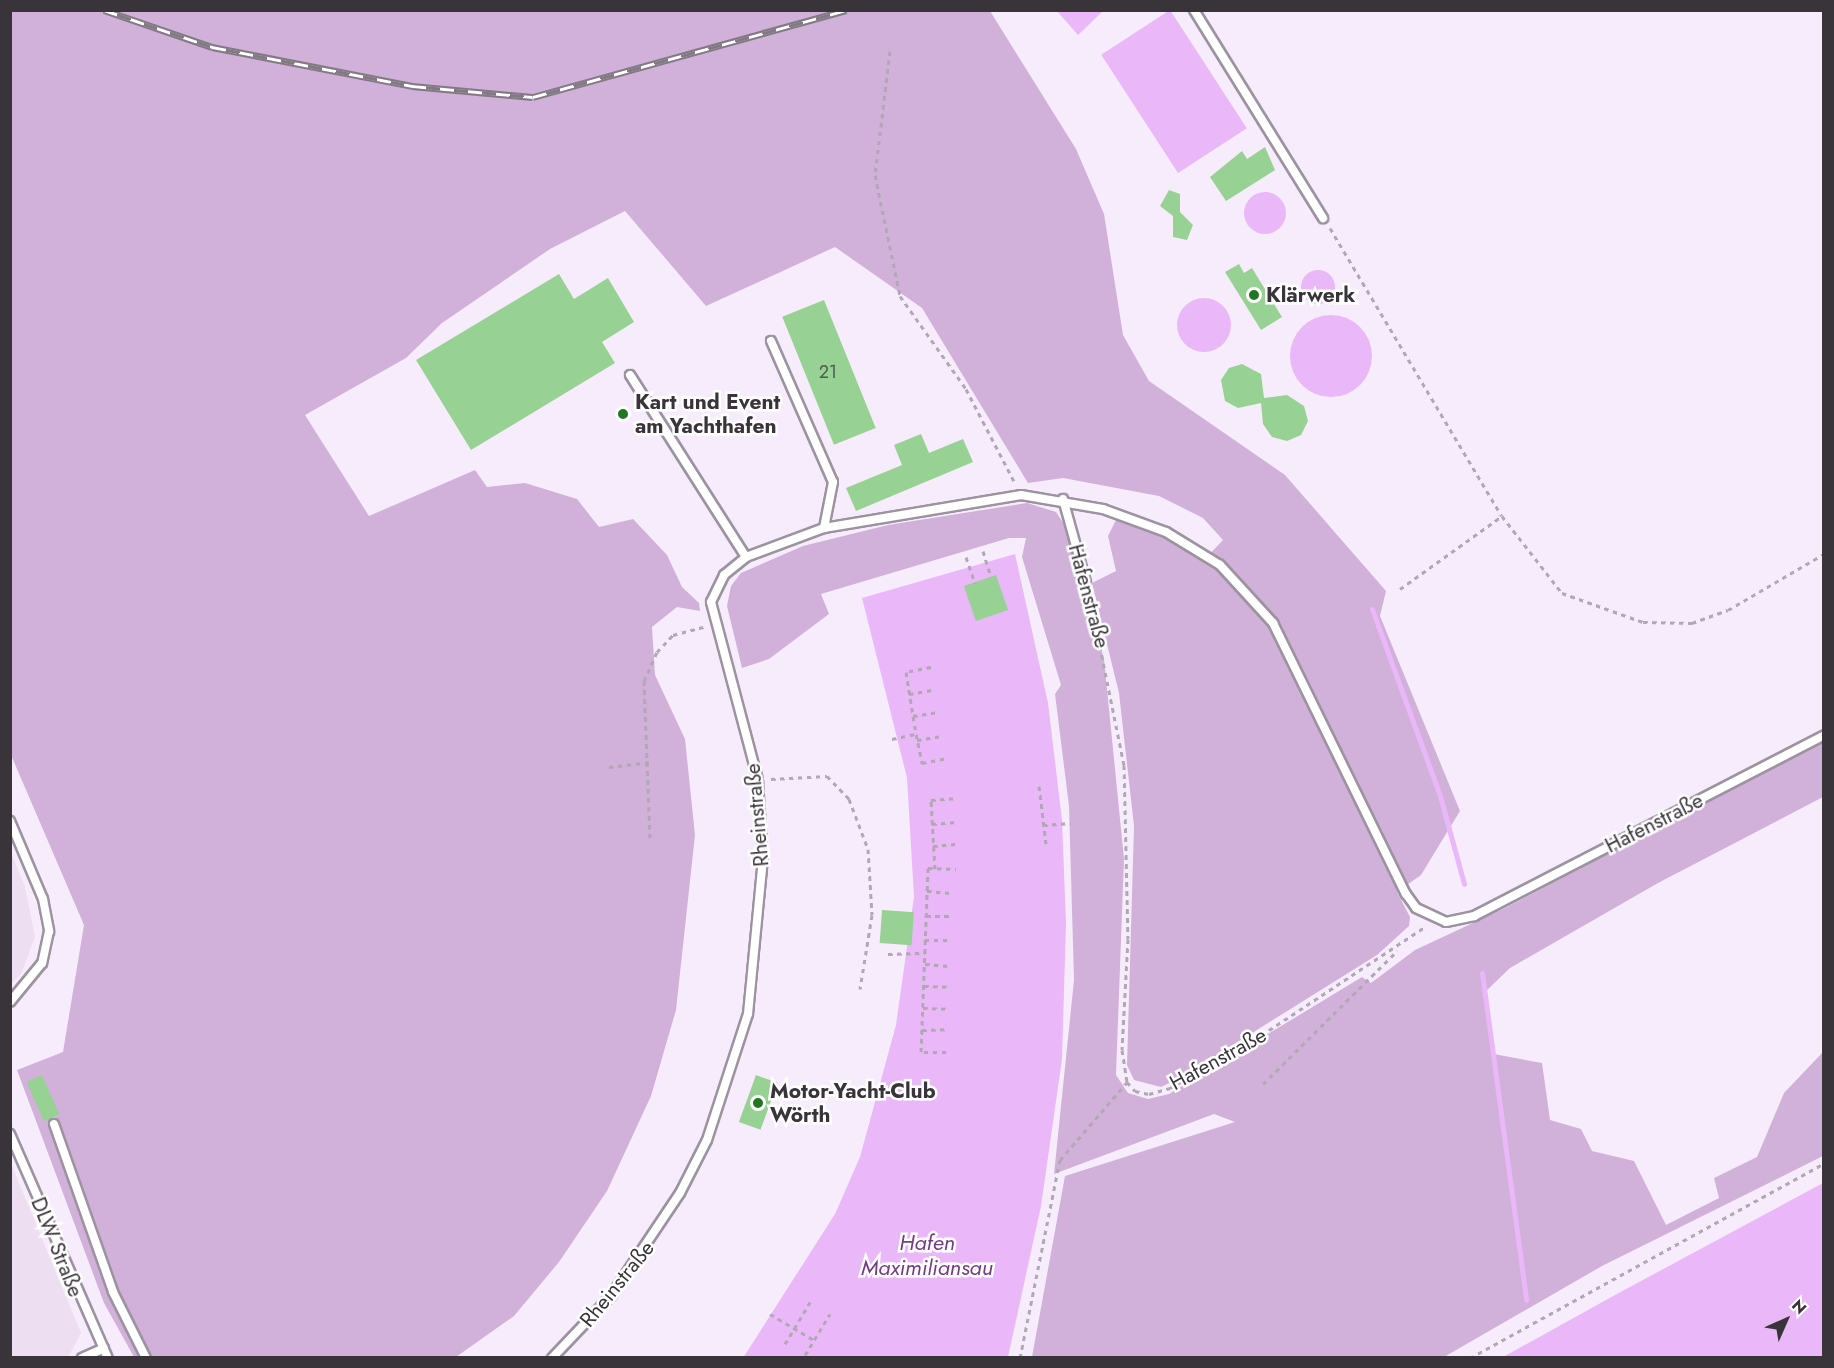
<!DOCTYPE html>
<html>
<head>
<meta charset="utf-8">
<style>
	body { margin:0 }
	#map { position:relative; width:1834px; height:1368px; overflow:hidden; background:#f7ecfb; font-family:Jost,sans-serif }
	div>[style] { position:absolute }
	.built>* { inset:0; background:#eddef2 }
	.green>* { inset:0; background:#d1b1da }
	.water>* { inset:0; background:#eab7f8; transform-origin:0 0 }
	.round { border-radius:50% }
	.stream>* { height:5px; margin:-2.5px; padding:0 2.5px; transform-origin:2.5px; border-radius:2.5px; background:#eab7f8 }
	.building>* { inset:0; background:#98d194; transform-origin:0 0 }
	.path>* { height:3px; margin-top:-1.5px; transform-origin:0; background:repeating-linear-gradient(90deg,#b0a8b3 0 4.5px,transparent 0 9px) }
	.roads { filter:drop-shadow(2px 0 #9d93a0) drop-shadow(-2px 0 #9d93a0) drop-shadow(0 2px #9d93a0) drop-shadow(0 -2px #9d93a0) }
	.lane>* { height:8px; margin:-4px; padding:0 4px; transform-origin:4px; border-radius:4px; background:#fff }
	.rail>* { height:7px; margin-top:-3.5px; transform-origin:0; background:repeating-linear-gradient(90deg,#fff 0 14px,#817a83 0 28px); box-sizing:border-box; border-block:2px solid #817a83 }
	.dots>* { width:16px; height:16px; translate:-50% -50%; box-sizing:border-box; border:3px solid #fff; border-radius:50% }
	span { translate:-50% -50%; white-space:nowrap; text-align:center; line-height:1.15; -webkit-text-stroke:5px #fff; paint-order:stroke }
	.number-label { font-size:18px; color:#515b50 }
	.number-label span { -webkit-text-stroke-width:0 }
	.poi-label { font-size:21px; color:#39343a; font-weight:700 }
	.left { translate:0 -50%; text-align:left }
	.street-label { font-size:21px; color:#39343a }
	.water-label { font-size:22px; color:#763b87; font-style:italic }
	.frame { position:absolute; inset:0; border:12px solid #39343a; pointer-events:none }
	.north { position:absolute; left:1756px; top:1290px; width:60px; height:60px; -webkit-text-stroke:4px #fff; paint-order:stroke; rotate:45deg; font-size:16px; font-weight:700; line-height:24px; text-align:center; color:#39343a }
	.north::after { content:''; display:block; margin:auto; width:21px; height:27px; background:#39343a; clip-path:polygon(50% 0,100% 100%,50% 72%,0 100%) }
</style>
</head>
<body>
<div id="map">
	<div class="built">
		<i style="clip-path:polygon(10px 850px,25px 887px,35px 937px,21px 974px,11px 984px)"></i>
		<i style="clip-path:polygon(10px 1161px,81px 1333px,68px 1357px,11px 1357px)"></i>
	</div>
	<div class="green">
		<i style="clip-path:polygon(10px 11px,990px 11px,1076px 149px,1104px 214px,1123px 335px,1149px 381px,1285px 475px,1386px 591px,1380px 616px,1460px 811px,1421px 875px,1397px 892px,1410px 917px,1409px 926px,1377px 955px,1180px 1078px,1161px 1087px,1134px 1080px,1127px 1065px,1134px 826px,1119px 693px,1092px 583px,1116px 571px,1108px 536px,1116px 520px,1163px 536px,1203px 561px,1223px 540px,1203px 518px,1159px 496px,1063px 478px,1028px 483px,922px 308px,835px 247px,706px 306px,625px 211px,550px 249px,442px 323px,406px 358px,305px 415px,369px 516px,475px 470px,487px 487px,525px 483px,577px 499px,599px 527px,633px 519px,667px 555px,682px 587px,699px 603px,700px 611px,677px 607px,652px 627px,655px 675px,685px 739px,695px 835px,676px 1010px,651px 1096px,607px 1191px,559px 1262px,514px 1316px,456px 1357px,134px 1357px,104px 1303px,17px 1070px,63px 1052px,84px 925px,11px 755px)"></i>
		<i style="clip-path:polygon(1027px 503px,1056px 512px,1064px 524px,1104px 659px,1124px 859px,1116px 1075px,1128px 1093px,1148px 1099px,1169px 1094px,1362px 977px,1371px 983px,1415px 950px,1505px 908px,1823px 740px,1823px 797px,1658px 883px,1510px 968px,1486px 991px,1494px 1054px,1542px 1063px,1550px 1120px,1581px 1129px,1592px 1151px,1634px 1161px,1666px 1225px,1719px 1198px,1714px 1178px,1757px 1157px,1784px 1093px,1823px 1052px,1823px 1156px,1602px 1266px,1444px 1357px,1032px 1357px,1065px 1176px,1235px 1122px,1214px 1114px,1054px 1174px,1074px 980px,1069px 806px,1055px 694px,1061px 685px,1022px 557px,1026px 538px,1009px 538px,821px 594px,829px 614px,769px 659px,742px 668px,727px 606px,731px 586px,741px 573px,803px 546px,888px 525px)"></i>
	</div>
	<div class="water">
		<i style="clip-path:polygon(1104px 10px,1078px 35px,1057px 11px,1057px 10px)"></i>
		<i style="left:1170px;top:10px;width:141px;height:82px;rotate:57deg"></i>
		<i class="round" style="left:1244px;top:192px;width:42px;height:42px"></i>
		<i class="round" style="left:1301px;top:270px;width:34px;height:34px"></i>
		<i class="round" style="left:1177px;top:298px;width:54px;height:54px"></i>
		<i class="round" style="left:1290px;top:315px;width:82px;height:82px"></i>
		<i style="clip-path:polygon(1015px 554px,1048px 703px,1062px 820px,1066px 923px,1062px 1059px,1041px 1206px,1008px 1357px,743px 1358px,835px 1214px,860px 1157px,896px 1025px,914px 897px,907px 778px,862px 598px)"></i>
		<i style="clip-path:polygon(1823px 1183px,1823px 1357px,1503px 1357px,1615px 1295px)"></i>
	</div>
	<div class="stream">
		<i style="left:1372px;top:609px;width:199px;rotate:70deg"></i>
		<i style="left:1440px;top:796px;width:91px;rotate:74.7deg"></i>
		<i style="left:1482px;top:973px;width:330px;rotate:82.3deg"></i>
	</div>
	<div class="building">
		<i style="clip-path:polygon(1265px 147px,1275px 170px,1226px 201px,1210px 177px,1242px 151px,1247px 159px)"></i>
		<i style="clip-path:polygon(1169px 190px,1180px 194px,1180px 212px,1193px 225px,1187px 240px,1173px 237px,1173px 216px,1160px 206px)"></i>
		<i style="clip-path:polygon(1239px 264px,1244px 273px,1252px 268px,1282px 317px,1261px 330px,1225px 272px)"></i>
		<i style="clip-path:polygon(559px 274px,574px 299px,608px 278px,634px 322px,602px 342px,615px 363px,471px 450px,416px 360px)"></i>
		<i style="left:824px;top:300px;width:138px;height:45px;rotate:68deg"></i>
		<i style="clip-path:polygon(1242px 364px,1261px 374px,1264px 398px,1287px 395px,1304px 406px,1308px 421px,1301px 435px,1287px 441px,1272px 437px,1263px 424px,1261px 403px,1238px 408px,1225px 401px,1221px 380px,1229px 368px)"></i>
		<i style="clip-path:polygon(921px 434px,929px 453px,963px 439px,973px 462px,856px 511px,846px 488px,902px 465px,894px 445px)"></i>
		<i style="left:996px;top:575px;width:37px;height:34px;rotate:71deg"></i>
		<i style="left:882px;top:910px;width:32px;height:33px;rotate:4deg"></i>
		<i style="left:42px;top:1075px;width:43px;height:17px;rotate:66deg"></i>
		<i style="left:756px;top:1075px;width:23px;height:50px;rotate:20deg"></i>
	</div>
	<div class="path">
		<i style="left:890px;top:51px;width:125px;rotate:96.9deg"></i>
		<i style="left:875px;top:175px;width:124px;rotate:78.3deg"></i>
		<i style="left:900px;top:296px;width:114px;rotate:54.6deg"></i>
		<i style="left:966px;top:389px;width:106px;rotate:62.5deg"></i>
		<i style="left:1330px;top:228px;width:335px;rotate:59.2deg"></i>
		<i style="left:1502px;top:516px;width:98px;rotate:52.1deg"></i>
		<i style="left:1562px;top:593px;width:86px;rotate:19.7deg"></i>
		<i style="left:1643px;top:622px;width:49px;rotate:1.2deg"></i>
		<i style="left:1692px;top:623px;width:38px;rotate:-20deg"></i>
		<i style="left:1728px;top:610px;width:111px;rotate:-30.3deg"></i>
		<i style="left:983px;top:551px;width:27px;rotate:73deg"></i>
		<i style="left:966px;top:557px;width:28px;rotate:71deg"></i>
		<i style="left:1400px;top:589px;width:125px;rotate:-35.6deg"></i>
		<i style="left:1089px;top:593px;width:176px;rotate:78.5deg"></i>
		<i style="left:1124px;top:765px;width:174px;rotate:88.7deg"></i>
		<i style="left:1128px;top:939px;width:111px;rotate:93.1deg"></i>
		<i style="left:1122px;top:1050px;width:32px;rotate:81deg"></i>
		<i style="left:1127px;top:1082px;width:12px;rotate:48deg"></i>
		<i style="left:1135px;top:1091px;width:14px;rotate:12deg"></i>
		<i style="left:1149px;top:1094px;width:22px;rotate:-16deg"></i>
		<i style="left:1170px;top:1088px;width:79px;rotate:-28.8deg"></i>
		<i style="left:1239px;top:1050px;width:224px;rotate:-33.5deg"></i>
		<i style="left:931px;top:667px;width:25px;rotate:169deg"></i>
		<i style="left:906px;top:672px;width:63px;rotate:80.8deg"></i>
		<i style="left:916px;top:734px;width:30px;rotate:78deg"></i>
		<i style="left:922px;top:763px;width:25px;rotate:-11deg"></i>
		<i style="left:909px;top:694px;width:23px;rotate:-10deg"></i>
		<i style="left:913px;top:716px;width:24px;rotate:-9deg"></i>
		<i style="left:892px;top:739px;width:25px;rotate:-12deg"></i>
		<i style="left:917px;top:740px;width:24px;rotate:-9deg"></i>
		<i style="left:609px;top:767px;width:41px;rotate:-7deg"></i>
		<i style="left:771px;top:779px;width:56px;rotate:-3.1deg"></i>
		<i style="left:827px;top:776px;width:32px;rotate:46deg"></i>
		<i style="left:849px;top:799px;width:53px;rotate:69.2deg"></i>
		<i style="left:868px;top:849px;width:66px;rotate:86.5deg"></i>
		<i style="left:872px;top:915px;width:75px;rotate:99.2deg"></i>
		<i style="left:1039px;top:786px;width:58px;rotate:83.1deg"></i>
		<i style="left:932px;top:824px;width:24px;rotate:-5deg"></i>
		<i style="left:1043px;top:825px;width:28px;rotate:-4deg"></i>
		<i style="left:650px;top:838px;width:157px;rotate:-92.2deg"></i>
		<i style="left:644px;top:681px;width:32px;rotate:-66deg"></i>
		<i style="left:657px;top:652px;width:23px;rotate:-47deg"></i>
		<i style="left:673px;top:635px;width:35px;rotate:-15deg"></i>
		<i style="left:933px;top:846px;width:25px;rotate:-5deg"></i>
		<i style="left:935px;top:869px;width:69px;rotate:-93.3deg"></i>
		<i style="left:931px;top:800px;width:27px;rotate:-4deg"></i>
		<i style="left:927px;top:891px;width:23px;rotate:5deg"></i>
		<i style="left:926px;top:916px;width:24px"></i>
		<i style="left:925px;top:940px;width:24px"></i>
		<i style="left:888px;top:954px;width:37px;rotate:-2deg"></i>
		<i style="left:925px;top:964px;width:23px;rotate:5deg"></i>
		<i style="left:924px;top:986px;width:24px;rotate:2deg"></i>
		<i style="left:923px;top:1008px;width:24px;rotate:2deg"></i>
		<i style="left:922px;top:1030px;width:24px;rotate:-2deg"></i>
		<i style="left:946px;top:1052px;width:25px;rotate:180deg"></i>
		<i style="left:921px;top:1052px;width:184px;rotate:-87.8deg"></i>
		<i style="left:928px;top:868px;width:28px;rotate:2deg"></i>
		<i style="left:1263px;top:1084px;width:189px;rotate:-44.8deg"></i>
		<i style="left:770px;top:1314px;width:51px;rotate:30.6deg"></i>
		<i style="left:785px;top:1344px;width:49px;rotate:-59.2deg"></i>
		<i style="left:805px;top:1355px;width:48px;rotate:-58.6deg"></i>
		<i style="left:1020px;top:1358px;width:202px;rotate:-78.6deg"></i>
		<i style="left:1060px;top:1160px;width:103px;rotate:-49.3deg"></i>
		<i style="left:1470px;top:1358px;width:404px;rotate:-28.8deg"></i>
	</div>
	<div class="roads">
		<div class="lane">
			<i style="left:1194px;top:10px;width:245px;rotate:58.2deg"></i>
			<i style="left:771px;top:341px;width:154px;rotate:66.3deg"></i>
			<i style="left:833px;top:482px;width:47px;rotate:101.1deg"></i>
			<i style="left:630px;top:375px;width:216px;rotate:57.5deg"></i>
			<i style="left:1063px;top:499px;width:86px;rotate:74.5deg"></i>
			<i style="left:10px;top:821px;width:85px;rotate:67.1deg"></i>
			<i style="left:43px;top:899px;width:33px;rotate:79deg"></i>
			<i style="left:49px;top:931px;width:33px;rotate:102deg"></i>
			<i style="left:42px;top:963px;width:50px;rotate:129.4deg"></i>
			<i style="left:54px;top:1124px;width:178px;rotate:70.6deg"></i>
			<i style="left:113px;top:1292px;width:74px;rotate:63.4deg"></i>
			<i style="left:10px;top:1134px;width:244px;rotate:66.4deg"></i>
			<i style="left:82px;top:1358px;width:24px;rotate:-24deg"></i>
			<i style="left:552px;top:1358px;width:86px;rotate:-46.4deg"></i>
			<i style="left:611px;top:1296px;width:124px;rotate:-56.2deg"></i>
			<i style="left:680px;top:1193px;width:59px;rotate:-63deg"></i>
			<i style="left:707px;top:1140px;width:133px;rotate:-72deg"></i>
			<i style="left:748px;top:1014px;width:156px;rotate:-84.5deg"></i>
			<i style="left:763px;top:859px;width:79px;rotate:-93.6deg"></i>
			<i style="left:758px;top:780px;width:184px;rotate:-104.8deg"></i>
			<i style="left:711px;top:602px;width:30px;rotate:-64deg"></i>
			<i style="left:724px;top:575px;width:28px;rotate:-39deg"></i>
			<i style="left:746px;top:557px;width:83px;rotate:-20.4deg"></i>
			<i style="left:824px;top:528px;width:200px;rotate:-9.5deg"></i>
			<i style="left:1021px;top:495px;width:83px;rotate:9.7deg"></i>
			<i style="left:1103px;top:509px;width:67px;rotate:20.1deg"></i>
			<i style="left:1166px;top:532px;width:63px;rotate:31.4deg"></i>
			<i style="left:1220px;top:565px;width:79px;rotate:47.6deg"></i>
			<i style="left:1273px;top:623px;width:302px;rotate:63.9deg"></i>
			<i style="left:1406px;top:894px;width:17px;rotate:54deg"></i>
			<i style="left:1416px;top:908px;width:33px;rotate:25deg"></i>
			<i style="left:1446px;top:922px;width:29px;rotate:-12deg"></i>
			<i style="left:1474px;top:916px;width:394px;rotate:-27.3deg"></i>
		</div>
	</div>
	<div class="rail">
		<i style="left:104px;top:10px;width:114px;rotate:18.9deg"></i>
		<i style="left:212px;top:47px;width:204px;rotate:11deg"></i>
		<i style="left:412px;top:86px;width:121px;rotate:5.2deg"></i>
		<i style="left:533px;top:97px;width:325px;rotate:-15.5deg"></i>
	</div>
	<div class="dots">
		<i style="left:1254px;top:295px;background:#227621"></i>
		<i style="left:623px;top:414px;background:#227621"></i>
		<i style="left:758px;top:1103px;background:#227621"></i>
	</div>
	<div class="number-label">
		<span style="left:828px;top:372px">21</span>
	</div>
	<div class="poi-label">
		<span class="left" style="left:1266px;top:295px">Klärwerk</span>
		<span class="left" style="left:635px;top:414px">Kart und Event<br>am Yachthafen</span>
		<span class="left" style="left:770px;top:1103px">Motor-Yacht-Club<br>Wörth</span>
	</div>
	<div class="street-label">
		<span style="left:1089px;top:596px;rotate:75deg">Hafenstraße</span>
		<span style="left:757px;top:815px;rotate:-95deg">Rheinstraße</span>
		<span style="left:1654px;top:823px;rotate:-27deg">Hafenstraße</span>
		<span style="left:1218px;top:1059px;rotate:-29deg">Hafenstraße</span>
		<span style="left:57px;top:1247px;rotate:68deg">DLW Straße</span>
		<span style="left:617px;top:1284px;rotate:-51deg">Rheinstraße</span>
	</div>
	<div class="water-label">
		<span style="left:927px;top:1255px">Hafen<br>Maximiliansau</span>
	</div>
	<div class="frame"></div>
	<div class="north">N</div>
</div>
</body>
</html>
